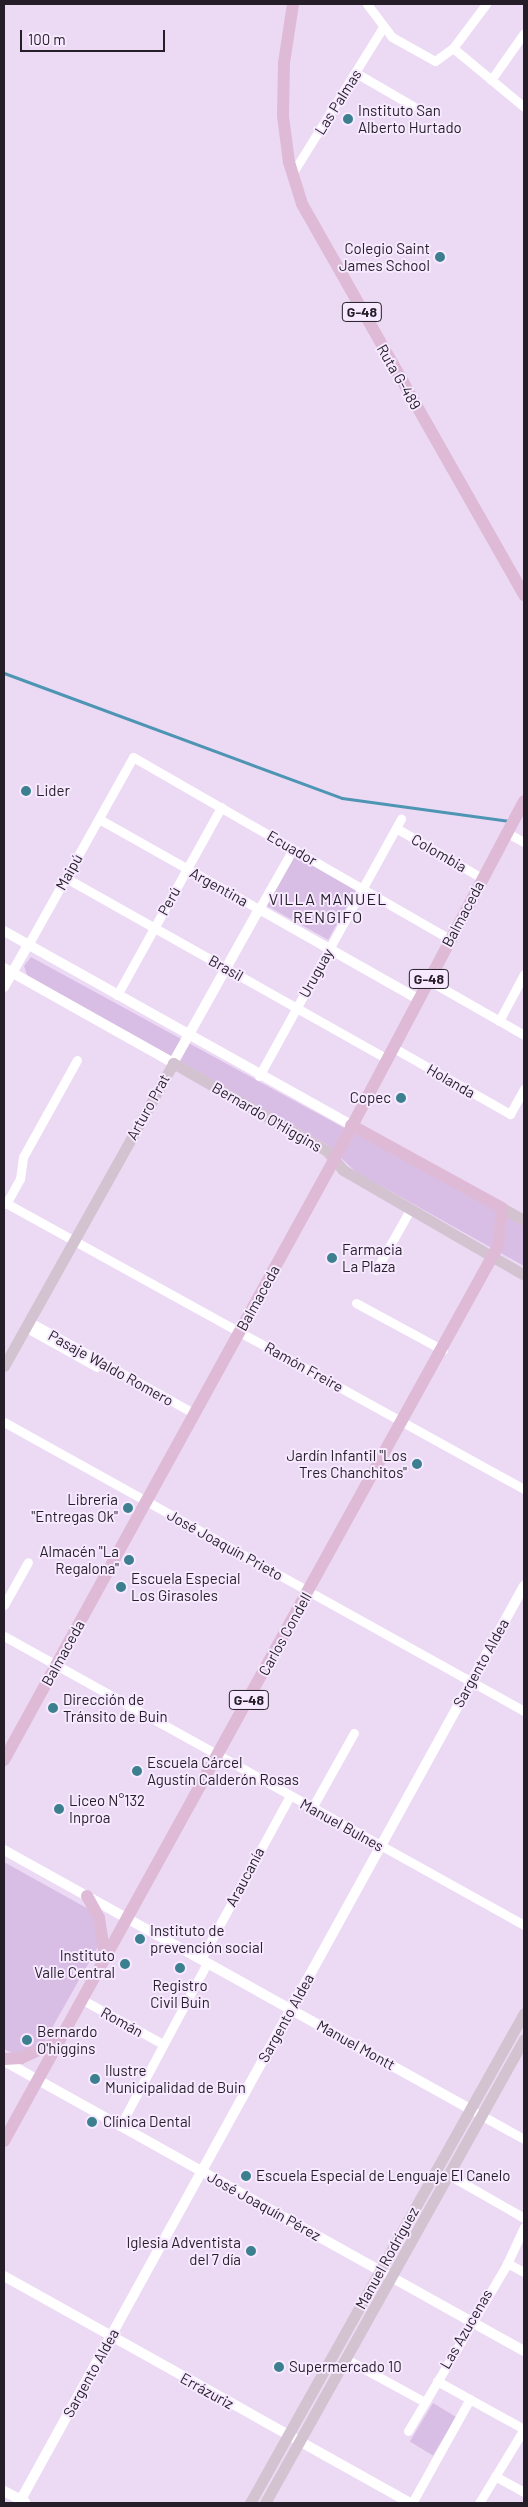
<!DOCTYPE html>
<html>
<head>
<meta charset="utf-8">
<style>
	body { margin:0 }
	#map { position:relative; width:528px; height:2507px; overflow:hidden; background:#ecdaf5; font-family:Barlow,sans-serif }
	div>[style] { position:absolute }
	.green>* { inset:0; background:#d8bee5; transform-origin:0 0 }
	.stream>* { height:3px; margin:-1.5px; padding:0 1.5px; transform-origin:1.5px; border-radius:1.5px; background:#4e95b3 }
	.minor>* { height:9px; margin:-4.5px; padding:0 4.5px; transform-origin:4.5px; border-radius:4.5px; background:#fff }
	.tertiary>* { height:10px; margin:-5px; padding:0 5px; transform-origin:5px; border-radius:5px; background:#fff }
	.secondary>* { height:11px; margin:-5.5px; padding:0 5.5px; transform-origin:5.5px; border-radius:5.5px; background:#d3c3d0 }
	.primary>* { height:12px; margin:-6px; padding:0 6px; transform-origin:6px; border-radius:6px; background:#debad7 }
	.dots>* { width:14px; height:14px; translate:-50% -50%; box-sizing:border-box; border:2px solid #f7e9ff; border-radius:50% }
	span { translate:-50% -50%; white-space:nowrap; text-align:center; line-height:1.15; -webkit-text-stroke:4px #f7e9ff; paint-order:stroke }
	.shield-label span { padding:1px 4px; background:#f7e9ff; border:1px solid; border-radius:4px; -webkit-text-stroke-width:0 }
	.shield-label { font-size:14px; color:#251e28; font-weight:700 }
	.street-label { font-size:15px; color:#251e28 }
	.poi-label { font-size:15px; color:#251e28 }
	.left { translate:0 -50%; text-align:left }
	.right { translate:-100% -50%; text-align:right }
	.neighbourhood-label { font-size:16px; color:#251e28; letter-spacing:1px }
	.frame { position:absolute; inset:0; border:5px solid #251e28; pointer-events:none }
	.scale { position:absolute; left:20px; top:30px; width:145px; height:22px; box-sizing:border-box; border:2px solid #251e28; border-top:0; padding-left:6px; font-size:15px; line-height:18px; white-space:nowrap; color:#251e28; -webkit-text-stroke:4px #f7e9ff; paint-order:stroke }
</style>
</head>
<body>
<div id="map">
	<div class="green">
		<i style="left:295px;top:855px;width:70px;height:58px;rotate:29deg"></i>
		<i style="clip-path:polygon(31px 957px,524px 1226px,524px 1266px,356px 1172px,326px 1144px,27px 975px,24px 966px)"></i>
		<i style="clip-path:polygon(4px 1862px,92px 1911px,100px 1943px,44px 2042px,16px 2055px,4px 2049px)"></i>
		<i style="left:433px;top:2403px;width:27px;height:45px;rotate:31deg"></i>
	</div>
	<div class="stream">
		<i style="left:4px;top:673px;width:360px;rotate:20.3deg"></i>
		<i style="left:342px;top:798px;width:169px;rotate:7.8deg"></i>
	</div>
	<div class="minor">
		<i style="left:367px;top:4px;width:41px;rotate:52.9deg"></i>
		<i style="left:392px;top:37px;width:49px;rotate:29.2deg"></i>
		<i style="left:435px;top:61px;width:22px;rotate:-36deg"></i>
		<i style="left:453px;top:48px;width:55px;rotate:-53.1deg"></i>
		<i style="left:453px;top:48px;width:92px;rotate:39.7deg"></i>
		<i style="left:356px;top:73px;width:66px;rotate:30.1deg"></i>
		<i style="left:491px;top:80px;width:57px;rotate:-54.9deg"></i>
		<i style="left:292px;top:174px;width:171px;rotate:-58.2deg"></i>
		<i style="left:99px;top:819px;width:184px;rotate:29.4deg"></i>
		<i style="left:259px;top:909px;width:69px;rotate:-60.5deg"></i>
		<i style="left:396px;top:828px;width:99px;rotate:30.2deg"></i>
		<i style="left:507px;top:833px;width:19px;rotate:28deg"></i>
		<i style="left:66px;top:878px;width:367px;rotate:29.4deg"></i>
		<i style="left:28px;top:945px;width:215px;rotate:-60.8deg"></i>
		<i style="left:133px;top:757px;width:366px;rotate:29.9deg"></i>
		<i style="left:428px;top:980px;width:111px;rotate:29.8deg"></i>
		<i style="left:117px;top:995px;width:215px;rotate:-61deg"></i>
		<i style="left:499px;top:1021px;width:53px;rotate:-62deg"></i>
		<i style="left:392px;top:1047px;width:136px;rotate:29.6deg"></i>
		<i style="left:510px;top:1114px;width:29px;rotate:-61deg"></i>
		<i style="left:259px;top:1076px;width:294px;rotate:-61.1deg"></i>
		<i style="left:4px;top:1202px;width:594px;rotate:28.9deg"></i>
		<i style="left:6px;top:1204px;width:29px;rotate:-61deg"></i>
		<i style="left:20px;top:1179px;width:22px;rotate:-82deg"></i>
		<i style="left:23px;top:1157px;width:111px;rotate:-60.9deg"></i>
		<i style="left:376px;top:1270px;width:69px;rotate:-60.5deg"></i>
		<i style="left:356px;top:1303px;width:99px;rotate:28.4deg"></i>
		<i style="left:28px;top:1321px;width:191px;rotate:29.1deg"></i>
		<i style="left:25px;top:1327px;width:82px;rotate:29.1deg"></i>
		<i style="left:4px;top:1422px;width:595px;rotate:29.06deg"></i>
		<i style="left:4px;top:1605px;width:49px;rotate:-60.8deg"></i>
		<i style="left:4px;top:1636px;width:595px;rotate:29.06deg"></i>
		<i style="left:312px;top:1808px;width:86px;rotate:-60.8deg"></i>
		<i style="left:201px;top:1959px;width:186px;rotate:-61.4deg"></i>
		<i style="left:81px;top:1999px;width:94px;rotate:28.8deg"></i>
		<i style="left:477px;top:2113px;width:54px;rotate:29deg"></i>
		<i style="left:120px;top:2126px;width:185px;rotate:-61.9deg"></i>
		<i style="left:449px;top:2175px;width:86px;rotate:29.8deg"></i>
		<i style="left:507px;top:2263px;width:19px;rotate:28deg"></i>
		<i style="left:346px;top:2359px;width:90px;rotate:28.6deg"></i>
		<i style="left:437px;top:2381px;width:99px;rotate:28.9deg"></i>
		<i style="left:408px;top:2431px;width:192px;rotate:-59.3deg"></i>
		<i style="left:506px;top:2266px;width:43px;rotate:-65.2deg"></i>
		<i style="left:495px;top:2476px;width:33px;rotate:29deg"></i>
		<i style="left:412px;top:2503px;width:119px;rotate:-60.9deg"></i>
		<i style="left:479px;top:2503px;width:87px;rotate:-58.7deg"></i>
	</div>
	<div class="tertiary">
		<i style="left:4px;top:931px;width:398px;rotate:29.2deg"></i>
		<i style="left:4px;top:968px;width:194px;rotate:29.3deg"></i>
		<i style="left:173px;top:1063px;width:176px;rotate:-60.8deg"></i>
		<i style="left:259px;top:909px;width:183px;rotate:29.5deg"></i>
		<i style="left:4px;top:987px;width:48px;rotate:-60.3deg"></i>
		<i style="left:4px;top:1850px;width:533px;rotate:29.07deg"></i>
		<i style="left:4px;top:2061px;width:595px;rotate:29.15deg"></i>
		<i style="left:4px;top:2276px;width:466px;rotate:29.2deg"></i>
		<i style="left:4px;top:2491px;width:24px;rotate:28deg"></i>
		<i style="left:19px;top:2503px;width:1047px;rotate:-61.16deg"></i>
	</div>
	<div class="secondary">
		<i style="left:502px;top:1208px;width:25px;rotate:29deg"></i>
		<i style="left:4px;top:1366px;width:347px;rotate:-60.8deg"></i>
		<i style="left:173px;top:1063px;width:177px;rotate:29.7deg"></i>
		<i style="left:327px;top:1151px;width:25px;rotate:50deg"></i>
		<i style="left:343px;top:1170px;width:209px;rotate:30.1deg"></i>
		<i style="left:250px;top:2503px;width:561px;rotate:-60.79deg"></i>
		<i style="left:265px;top:2503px;width:531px;rotate:-60.83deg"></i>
	</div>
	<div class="primary">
		<i style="left:293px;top:4px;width:60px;rotate:98.7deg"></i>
		<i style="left:284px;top:63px;width:53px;rotate:91.1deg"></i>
		<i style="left:283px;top:116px;width:46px;rotate:82.6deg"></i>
		<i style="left:289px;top:162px;width:44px;rotate:72.8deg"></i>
		<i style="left:302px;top:204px;width:450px;rotate:60.4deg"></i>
		<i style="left:4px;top:1760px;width:685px;rotate:-61.19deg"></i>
		<i style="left:334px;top:1160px;width:406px;rotate:-62.1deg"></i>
		<i style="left:87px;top:1896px;width:25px;rotate:61deg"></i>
		<i style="left:99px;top:1918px;width:39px;rotate:81deg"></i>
		<i style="left:4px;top:2059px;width:17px;rotate:-3deg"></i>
		<i style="left:21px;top:2058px;width:39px;rotate:-24deg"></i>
		<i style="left:4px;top:2141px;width:1022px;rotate:-61.1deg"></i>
		<i style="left:498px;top:1246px;width:38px;rotate:-84deg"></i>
		<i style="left:502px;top:1208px;width:172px;rotate:-151.2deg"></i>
	</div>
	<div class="dots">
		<i style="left:348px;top:119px;background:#3c7f8f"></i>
		<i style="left:440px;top:257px;background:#3c7f8f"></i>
		<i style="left:26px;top:791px;background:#3c7f8f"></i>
		<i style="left:401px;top:1098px;background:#3c7f8f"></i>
		<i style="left:332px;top:1258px;background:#3c7f8f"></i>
		<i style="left:417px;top:1464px;background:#3c7f8f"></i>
		<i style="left:128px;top:1508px;background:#3c7f8f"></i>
		<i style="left:129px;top:1560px;background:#3c7f8f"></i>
		<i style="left:121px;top:1587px;background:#3c7f8f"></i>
		<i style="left:53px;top:1708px;background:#3c7f8f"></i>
		<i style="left:137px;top:1771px;background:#3c7f8f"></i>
		<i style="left:59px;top:1809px;background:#3c7f8f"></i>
		<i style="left:140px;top:1939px;background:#3c7f8f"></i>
		<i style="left:125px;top:1964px;background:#3c7f8f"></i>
		<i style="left:180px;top:1968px;background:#3c7f8f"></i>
		<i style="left:27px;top:2040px;background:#3c7f8f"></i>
		<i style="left:95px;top:2079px;background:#3c7f8f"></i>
		<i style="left:92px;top:2122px;background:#3c7f8f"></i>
		<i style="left:246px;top:2176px;background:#3c7f8f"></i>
		<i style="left:251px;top:2251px;background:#3c7f8f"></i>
		<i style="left:279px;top:2367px;background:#3c7f8f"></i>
	</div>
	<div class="shield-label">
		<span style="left:362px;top:312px">G-48</span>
		<span style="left:429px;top:979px">G-48</span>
		<span style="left:249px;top:1700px">G-48</span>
	</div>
	<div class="street-label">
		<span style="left:338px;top:102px;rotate:-58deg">Las Palmas</span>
		<span style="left:399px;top:377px;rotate:60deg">Ruta G-489</span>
		<span style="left:292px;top:848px;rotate:30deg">Ecuador</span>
		<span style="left:439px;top:853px;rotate:30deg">Colombia</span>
		<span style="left:69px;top:872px;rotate:-61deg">Maipú</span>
		<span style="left:219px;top:887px;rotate:29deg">Argentina</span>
		<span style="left:169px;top:901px;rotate:-61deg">Perú</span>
		<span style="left:463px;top:914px;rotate:-62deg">Balmaceda</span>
		<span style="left:226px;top:968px;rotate:29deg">Brasil</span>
		<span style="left:316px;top:973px;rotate:-61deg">Uruguay</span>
		<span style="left:451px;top:1081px;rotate:30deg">Holanda</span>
		<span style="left:148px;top:1107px;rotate:-61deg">Arturo Prat</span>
		<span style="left:267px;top:1117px;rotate:30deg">Bernardo O'Higgins</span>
		<span style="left:258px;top:1298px;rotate:-61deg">Balmaceda</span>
		<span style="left:304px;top:1367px;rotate:29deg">Ramón Freire</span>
		<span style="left:111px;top:1368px;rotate:29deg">Pasaje Waldo Romero</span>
		<span style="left:225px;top:1545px;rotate:29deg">José Joaquín Prieto</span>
		<span style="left:285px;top:1634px;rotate:-61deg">Carlos Condell</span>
		<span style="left:63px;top:1653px;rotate:-61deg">Balmaceda</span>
		<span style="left:481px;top:1663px;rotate:-61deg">Sargento Aldea</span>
		<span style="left:342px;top:1825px;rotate:29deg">Manuel Bulnes</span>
		<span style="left:245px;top:1877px;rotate:-62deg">Araucanía</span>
		<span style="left:286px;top:2018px;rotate:-61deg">Sargento Aldea</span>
		<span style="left:122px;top:2022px;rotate:29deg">Román</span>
		<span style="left:356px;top:2045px;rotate:29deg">Manuel Montt</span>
		<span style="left:264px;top:2206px;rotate:29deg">José Joaquín Pérez</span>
		<span style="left:387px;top:2258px;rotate:-61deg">Manuel Rodríguez</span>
		<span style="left:466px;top:2329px;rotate:-60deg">Las Azucenas</span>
		<span style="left:91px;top:2373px;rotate:-61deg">Sargento Aldea</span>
		<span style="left:207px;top:2391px;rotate:29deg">Errázuriz</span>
	</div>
	<div class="poi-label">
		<span class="left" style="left:358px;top:119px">Instituto San<br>Alberto Hurtado</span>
		<span class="right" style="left:430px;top:257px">Colegio Saint<br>James School</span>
		<span class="left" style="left:36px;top:791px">Lider</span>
		<span class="right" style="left:391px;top:1098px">Copec</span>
		<span class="left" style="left:342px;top:1258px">Farmacia<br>La Plaza</span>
		<span class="right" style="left:407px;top:1464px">Jardín Infantil "Los<br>Tres Chanchitos"</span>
		<span class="right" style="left:118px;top:1508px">Libreria<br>"Entregas Ok"</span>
		<span class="right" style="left:119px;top:1560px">Almacén "La<br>Regalona"</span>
		<span class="left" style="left:131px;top:1587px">Escuela Especial<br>Los Girasoles</span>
		<span class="left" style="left:63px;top:1708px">Dirección de<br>Tránsito de Buin</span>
		<span class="left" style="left:147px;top:1771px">Escuela Cárcel<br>Agustín Calderón Rosas</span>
		<span class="left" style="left:69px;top:1809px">Liceo N°132<br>Inproa</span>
		<span class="left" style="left:150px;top:1939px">Instituto de<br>prevención social</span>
		<span class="right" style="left:115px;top:1964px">Instituto<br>Valle Central</span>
		<span style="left:180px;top:1994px">Registro<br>Civil Buin</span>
		<span class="left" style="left:37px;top:2040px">Bernardo<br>O'higgins</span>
		<span class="left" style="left:105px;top:2079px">Ilustre<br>Municipalidad de Buin</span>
		<span class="left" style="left:103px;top:2122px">Clínica Dental</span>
		<span class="left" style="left:256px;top:2176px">Escuela Especial de Lenguaje El Canelo</span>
		<span class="right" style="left:241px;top:2251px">Iglesia Adventista<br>del 7 día</span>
		<span class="left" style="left:289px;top:2367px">Supermercado 10</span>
	</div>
	<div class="neighbourhood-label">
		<span style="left:328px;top:908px">VILLA MANUEL<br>RENGIFO</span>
	</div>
	<div class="frame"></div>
	<div class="scale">100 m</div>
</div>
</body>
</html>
